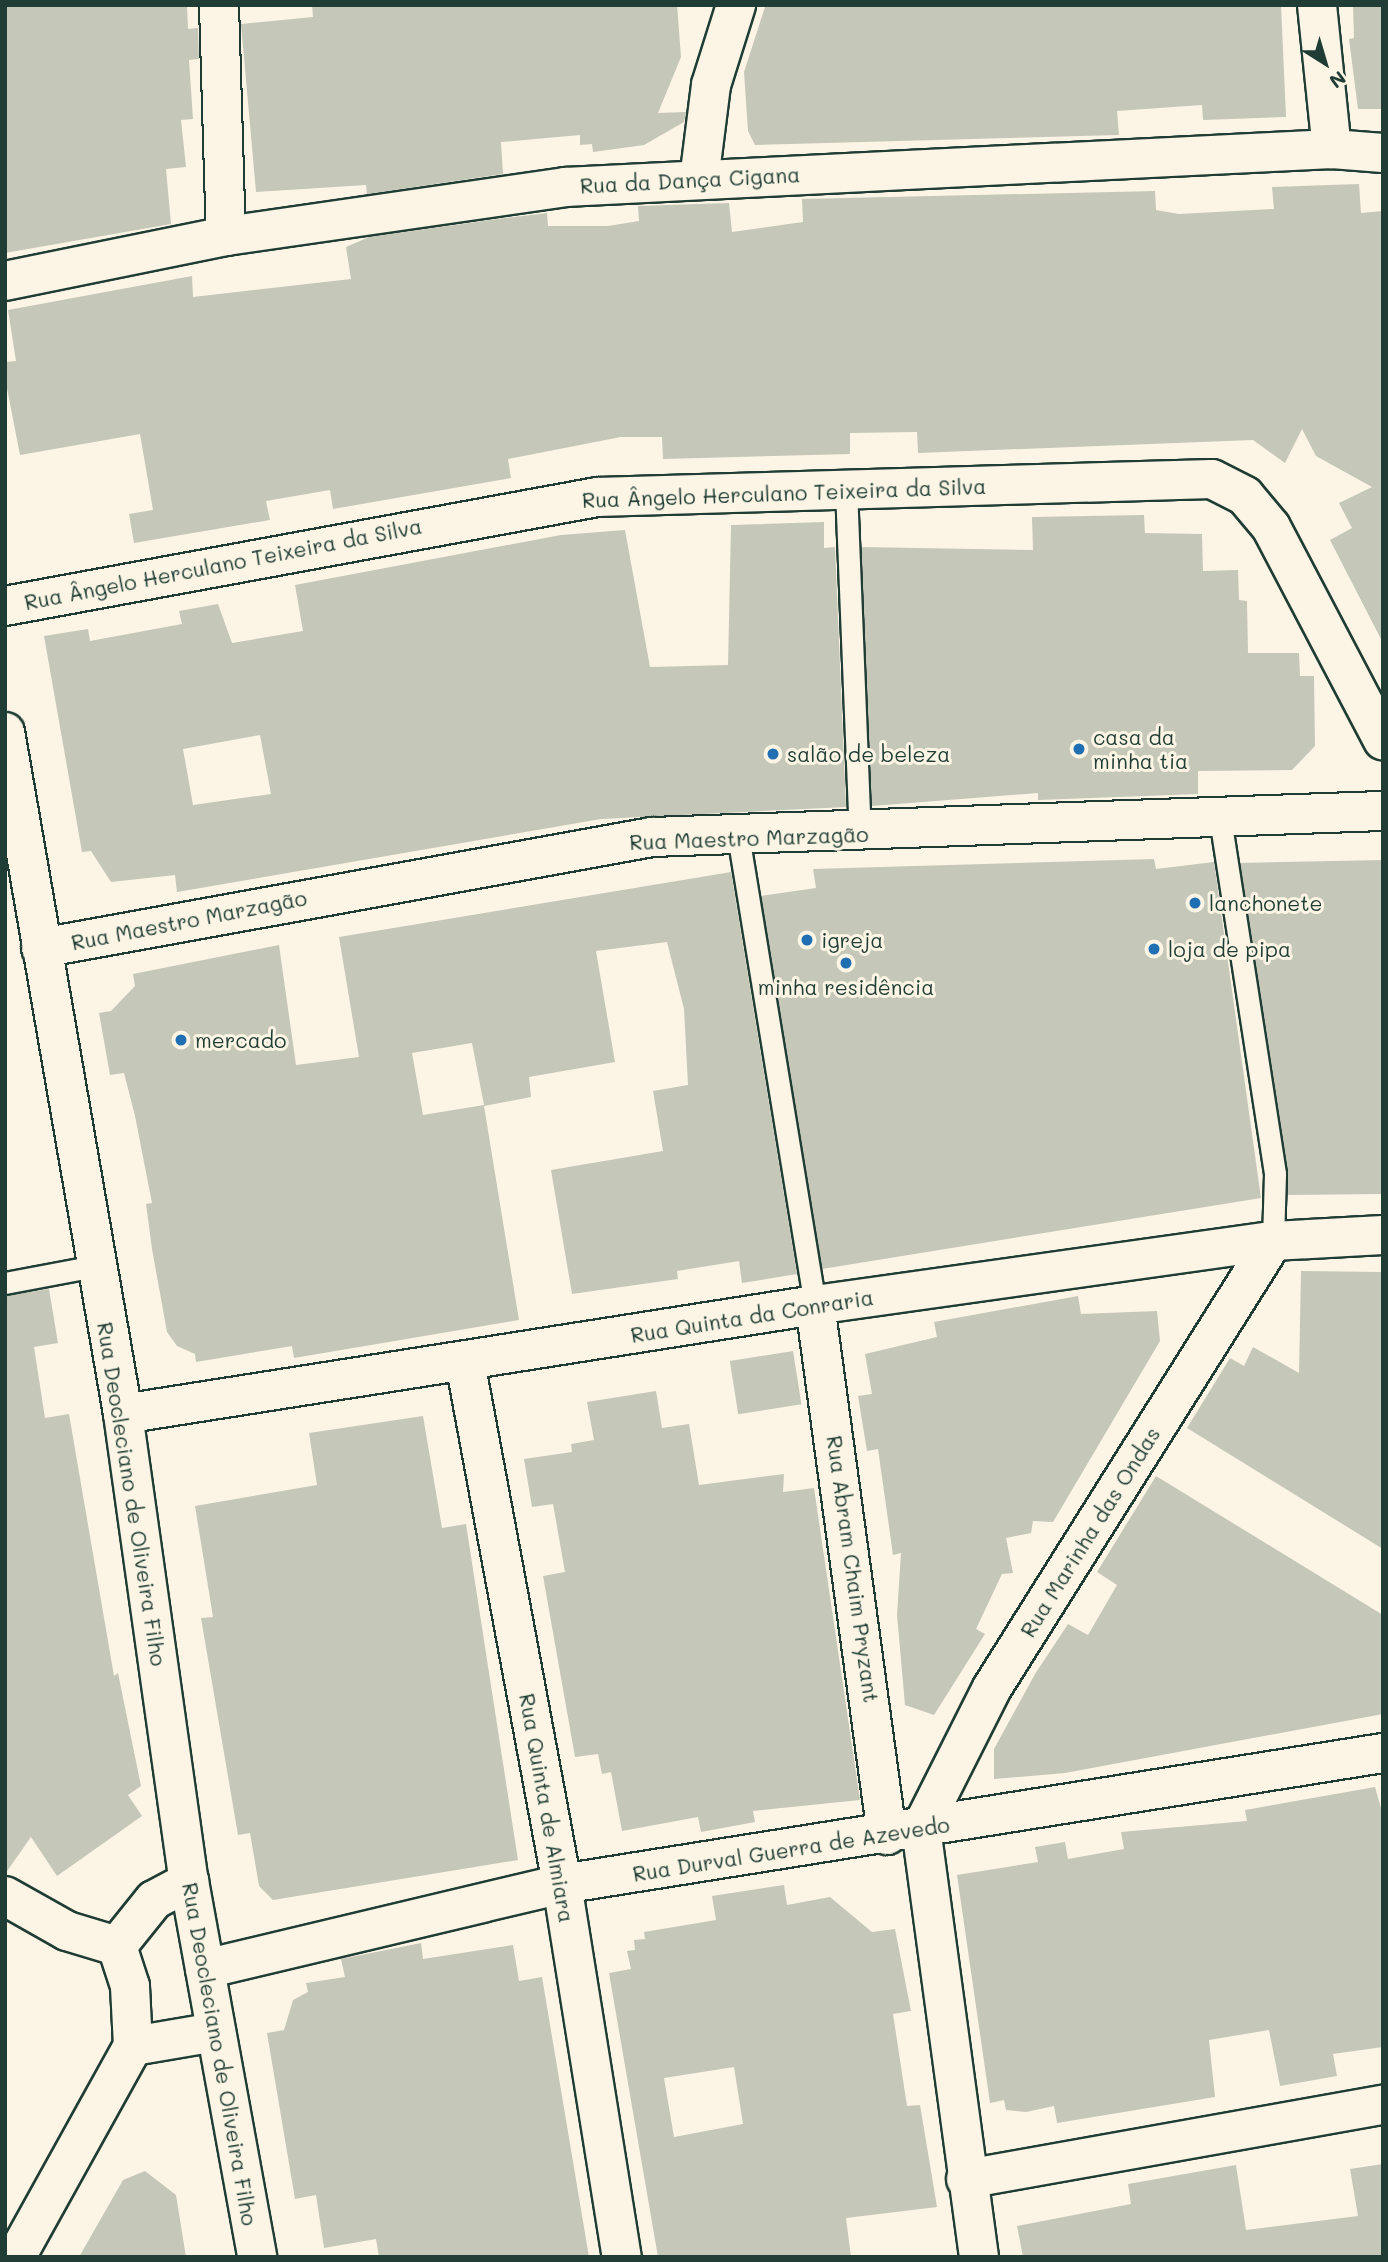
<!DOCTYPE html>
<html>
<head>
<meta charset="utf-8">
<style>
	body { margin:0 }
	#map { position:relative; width:1388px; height:2262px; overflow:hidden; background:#fcf5e5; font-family:Mali,sans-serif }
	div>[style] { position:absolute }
	.building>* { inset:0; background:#c5c7b9; transform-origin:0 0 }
	.roads { filter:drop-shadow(2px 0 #1f3d34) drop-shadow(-2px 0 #1f3d34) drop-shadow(0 2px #1f3d34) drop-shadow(0 -2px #1f3d34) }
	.service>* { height:21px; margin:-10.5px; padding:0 10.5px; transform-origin:10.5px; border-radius:10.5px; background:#fcf5e5 }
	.minor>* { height:38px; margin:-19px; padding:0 19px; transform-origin:19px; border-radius:19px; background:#fcf5e5 }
	.tertiary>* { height:38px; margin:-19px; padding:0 19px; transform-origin:19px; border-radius:19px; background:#fcf5e5 }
	.dots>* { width:19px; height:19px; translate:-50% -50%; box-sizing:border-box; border:4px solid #fcf5e5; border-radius:50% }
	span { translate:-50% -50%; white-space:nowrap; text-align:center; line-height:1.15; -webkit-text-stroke:6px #fcf5e5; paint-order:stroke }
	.street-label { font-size:21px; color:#1f3d34 }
	.poi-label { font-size:21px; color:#1f3d34 }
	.left { translate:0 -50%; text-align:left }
	.frame { position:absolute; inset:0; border:7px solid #1f3d34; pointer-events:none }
	.north { position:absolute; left:1290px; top:28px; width:70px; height:70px; -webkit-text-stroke:5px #fcf5e5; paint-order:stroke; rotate:143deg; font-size:19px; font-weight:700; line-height:28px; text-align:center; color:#1f3d34 }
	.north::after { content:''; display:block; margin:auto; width:24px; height:32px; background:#1f3d34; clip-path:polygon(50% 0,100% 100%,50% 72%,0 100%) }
</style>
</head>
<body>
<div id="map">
	<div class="building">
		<i style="clip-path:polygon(5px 5px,187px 5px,188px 29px,198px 28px,199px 59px,189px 60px,193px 119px,181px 120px,186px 167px,166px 169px,171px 224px,5px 253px)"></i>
		<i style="clip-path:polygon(312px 5px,677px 5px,681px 57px,658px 113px,686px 112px,684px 122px,644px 145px,593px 152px,592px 144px,580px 145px,580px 135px,501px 142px,503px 174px,367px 194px,366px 185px,256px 192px,241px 24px,313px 17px)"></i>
		<i style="clip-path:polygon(1281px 5px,1286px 117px,1203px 120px,1202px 105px,1117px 111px,1119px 135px,755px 145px,748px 131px,744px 72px,765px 7px)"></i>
		<i style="clip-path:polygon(1353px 5px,1383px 5px,1383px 109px,1358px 109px,1349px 39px,1354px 38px)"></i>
		<i style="clip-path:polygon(1359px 184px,1361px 213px,1383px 211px,1383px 643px,1330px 540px,1352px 528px,1339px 503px,1372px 487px,1316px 456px,1302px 429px,1285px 463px,1253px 440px,918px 453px,917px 432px,850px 433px,850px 454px,663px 459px,662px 437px,621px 437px,508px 459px,511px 478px,333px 509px,330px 490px,266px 501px,270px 520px,134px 543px,129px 514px,153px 510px,140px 434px,20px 455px,5px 378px,5px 362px,16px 361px,8px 310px,192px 276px,193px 297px,351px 279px,346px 247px,369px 237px,505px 218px,547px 213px,548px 226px,608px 226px,639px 221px,638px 206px,729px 203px,732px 232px,803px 222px,802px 199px,1155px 191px,1156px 210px,1179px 214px,1274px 209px,1272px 187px)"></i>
		<i style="clip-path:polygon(1144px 515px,1145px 533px,1202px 534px,1203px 571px,1238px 570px,1239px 600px,1247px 601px,1248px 653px,1299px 653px,1300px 676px,1314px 676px,1315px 746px,1292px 770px,1198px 771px,1198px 794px,1038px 800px,1038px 793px,872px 806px,861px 547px,1033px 550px,1032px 517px)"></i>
		<i style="clip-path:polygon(evenodd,824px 522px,824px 548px,835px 547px,846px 807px,601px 819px,177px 892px,175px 875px,111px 882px,91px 851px,82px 852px,44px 636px,88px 629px,90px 641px,182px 624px,179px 611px,218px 604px,232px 643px,303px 631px,295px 585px,561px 535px,625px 530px,650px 667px,728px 665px,731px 525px,824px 522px,260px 735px,271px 794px,193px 805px,183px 749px,260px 735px)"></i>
		<i style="clip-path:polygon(1154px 859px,1156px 869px,1214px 862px,1261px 1198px,822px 1269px,761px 896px,816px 888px,813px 869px)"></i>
		<i style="clip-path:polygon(1383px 860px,1383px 1194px,1288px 1195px,1240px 863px)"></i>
		<i style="clip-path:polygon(evenodd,731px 872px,797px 1274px,742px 1283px,739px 1261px,677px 1271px,678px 1279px,572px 1294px,551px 1170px,663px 1151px,653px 1091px,688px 1085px,684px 1009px,667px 942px,596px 951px,615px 1062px,529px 1077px,531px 1097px,484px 1106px,519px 1320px,294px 1358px,292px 1346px,196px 1362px,195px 1354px,177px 1346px,167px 1332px,152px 1249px,146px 1204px,152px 1203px,135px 1116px,124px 1073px,110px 1075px,99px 1013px,111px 1011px,135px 986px,133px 974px,279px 945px,296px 1065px,359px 1057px,339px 937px,731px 872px,472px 1043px,484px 1105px,423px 1115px,412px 1053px,472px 1043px)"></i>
		<i style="clip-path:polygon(1301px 1271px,1381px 1272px,1383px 1549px,1187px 1428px,1230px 1358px,1244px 1366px,1253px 1347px,1299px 1373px)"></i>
		<i style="clip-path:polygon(49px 1289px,58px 1343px,34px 1347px,45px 1418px,69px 1414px,114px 1676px,118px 1673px,141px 1786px,128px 1795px,142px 1816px,57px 1876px,31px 1837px,5px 1874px,5px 1296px)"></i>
		<i style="clip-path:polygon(1078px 1296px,1081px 1314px,1157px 1311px,1160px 1341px,1053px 1522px,1033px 1521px,1031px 1533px,1006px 1538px,1013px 1573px,1002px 1574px,976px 1629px,985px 1634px,934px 1715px,905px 1705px,897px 1615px,901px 1553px,893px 1555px,878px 1449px,867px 1451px,858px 1396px,872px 1394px,865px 1354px,937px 1337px,934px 1322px)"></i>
		<i style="left:793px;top:1351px;width:54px;height:64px;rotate:81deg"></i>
		<i style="clip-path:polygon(656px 1391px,662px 1428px,689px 1424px,699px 1485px,784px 1474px,783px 1492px,814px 1488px,860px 1800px,753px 1811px,755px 1822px,701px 1832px,698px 1817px,622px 1831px,611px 1772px,602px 1774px,598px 1754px,575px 1757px,543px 1576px,565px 1572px,553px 1504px,532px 1507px,524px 1459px,572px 1452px,571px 1444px,594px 1440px,587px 1402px)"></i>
		<i style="clip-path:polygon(423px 1416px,442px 1528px,466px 1524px,518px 1860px,273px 1900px,259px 1886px,250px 1833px,238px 1835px,201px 1618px,213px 1617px,195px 1506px,317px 1485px,309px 1433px)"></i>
		<i style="clip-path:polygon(1156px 1476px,1383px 1615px,1383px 1714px,1065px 1773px,994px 1779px,994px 1749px,1035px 1674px,1068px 1624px,1088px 1635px,1117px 1585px,1097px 1572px)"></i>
		<i style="clip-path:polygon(1375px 1787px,1383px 1815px,1383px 2047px,1333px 2054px,1337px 2076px,1280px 2086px,1269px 2030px,1209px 2040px,1215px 2097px,1057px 2123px,1054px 2106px,1026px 2112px,1006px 2110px,1004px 2100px,990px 2103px,957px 1875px,1038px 1862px,1035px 1847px,1065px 1842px,1068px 1859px,1124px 1849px,1121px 1832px,1247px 1821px,1245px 1810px)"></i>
		<i style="clip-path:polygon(evenodd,784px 1885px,787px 1905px,830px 1897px,872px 1932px,895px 1929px,911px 2011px,893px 2014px,907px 2106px,920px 2105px,937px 2207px,846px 2218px,851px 2257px,658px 2257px,609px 1973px,631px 1969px,627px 1951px,635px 1950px,634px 1940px,645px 1939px,644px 1932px,716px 1920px,712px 1896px,784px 1885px,734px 2067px,743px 2124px,674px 2137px,664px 2078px,734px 2067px)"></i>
		<i style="clip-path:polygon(421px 1943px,423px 1959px,513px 1945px,519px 1981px,542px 1977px,589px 2257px,379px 2257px,376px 2239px,324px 2248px,316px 2195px,295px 2199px,267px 2033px,284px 2030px,293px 2000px,308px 1992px,306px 1983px,345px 1977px,341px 1959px)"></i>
		<i style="clip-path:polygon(1383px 2164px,1383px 2257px,1023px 2257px,1017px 2226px,1131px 2204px,1128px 2184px,1236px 2165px,1246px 2230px,1358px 2216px,1350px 2169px)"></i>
		<i style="clip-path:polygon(145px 2171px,176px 2195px,186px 2257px,79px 2257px,123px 2180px)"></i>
	</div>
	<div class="roads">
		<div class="service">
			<i style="left:846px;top:489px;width:345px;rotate:87.7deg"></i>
			<i style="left:1220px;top:818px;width:360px;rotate:81.2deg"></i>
			<i style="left:1275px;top:1174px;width:67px;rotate:91.7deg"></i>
			<i style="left:738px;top:835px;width:476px;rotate:80.7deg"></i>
			<i style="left:5px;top:1283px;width:92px;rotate:-10.7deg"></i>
		</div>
		<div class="minor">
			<i style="left:219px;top:5px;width:231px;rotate:88.3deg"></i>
			<i style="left:1317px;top:5px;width:145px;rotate:84.1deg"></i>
			<i style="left:699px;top:180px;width:96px;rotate:-82.8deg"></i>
			<i style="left:711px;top:85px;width:84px;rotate:-72.6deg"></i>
			<i style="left:5px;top:281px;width:226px;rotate:-11.5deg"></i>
			<i style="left:226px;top:236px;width:343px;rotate:-8.2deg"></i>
			<i style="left:565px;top:187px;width:768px;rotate:-2.84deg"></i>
			<i style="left:1332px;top:149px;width:51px;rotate:4.5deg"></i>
			<i style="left:5px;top:606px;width:602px;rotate:-10.43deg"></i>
			<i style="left:597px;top:497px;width:615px;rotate:-1.68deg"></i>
			<i style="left:1212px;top:479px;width:37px;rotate:27deg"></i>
			<i style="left:1245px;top:496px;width:40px;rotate:50deg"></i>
			<i style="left:1271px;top:527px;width:241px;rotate:62.3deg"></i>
			<i style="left:41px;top:948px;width:621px;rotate:-10.3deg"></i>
			<i style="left:652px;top:837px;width:731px;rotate:-2.04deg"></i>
			<i style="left:815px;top:1305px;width:535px;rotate:82.26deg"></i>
			<i style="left:465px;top:1362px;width:531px;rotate:79.47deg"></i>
			<i style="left:562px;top:1884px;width:378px;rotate:80.9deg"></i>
			<i style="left:123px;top:1414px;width:701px;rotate:-8.95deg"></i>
			<i style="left:815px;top:1305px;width:462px;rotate:-8deg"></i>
			<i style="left:1273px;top:1241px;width:110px;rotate:-3.1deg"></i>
			<i style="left:5px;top:1896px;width:71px;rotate:29.4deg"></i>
			<i style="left:67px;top:1931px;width:52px;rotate:16.7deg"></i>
			<i style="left:117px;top:1946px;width:59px;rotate:-51.2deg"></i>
			<i style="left:154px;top:1900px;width:40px;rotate:-28deg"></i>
			<i style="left:205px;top:1969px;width:367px;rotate:-13.4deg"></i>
			<i style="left:562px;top:1884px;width:831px;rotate:-9.07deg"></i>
			<i style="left:133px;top:2046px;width:84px;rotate:-9.6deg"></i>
			<i style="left:966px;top:2179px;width:424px;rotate:-10.1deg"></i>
			<i style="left:16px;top:2257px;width:241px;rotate:-61deg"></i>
			<i style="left:133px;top:2046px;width:60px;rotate:-92.9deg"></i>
			<i style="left:130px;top:1986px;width:42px;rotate:-108deg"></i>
			<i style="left:979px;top:2257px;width:432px;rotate:-97.7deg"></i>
			<i style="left:921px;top:1829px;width:158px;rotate:-63.3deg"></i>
			<i style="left:992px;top:1688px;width:528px;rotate:-57.85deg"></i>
		</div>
		<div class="tertiary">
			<i style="left:5px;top:732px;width:692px;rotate:80.18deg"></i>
			<i style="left:123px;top:1414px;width:472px;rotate:82deg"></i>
			<i style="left:189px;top:1881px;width:382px;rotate:79.7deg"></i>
		</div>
	</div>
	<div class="dots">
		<i style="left:1079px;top:749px;background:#1f6fb2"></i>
		<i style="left:773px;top:754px;background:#1f6fb2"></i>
		<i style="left:1195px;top:903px;background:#1f6fb2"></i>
		<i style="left:807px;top:940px;background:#1f6fb2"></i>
		<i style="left:1154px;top:949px;background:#1f6fb2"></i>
		<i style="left:846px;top:963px;background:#1f6fb2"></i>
		<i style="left:181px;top:1040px;background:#1f6fb2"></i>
	</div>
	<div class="street-label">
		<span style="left:690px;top:180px;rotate:-3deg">Rua da Dança Cigana</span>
		<span style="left:784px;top:493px;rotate:-2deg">Rua Ângelo Herculano Teixeira da Silva</span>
		<span style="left:223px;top:564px;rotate:-11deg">Rua Ângelo Herculano Teixeira da Silva</span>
		<span style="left:749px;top:838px;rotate:-2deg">Rua Maestro Marzagão</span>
		<span style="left:189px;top:920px;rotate:-11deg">Rua Maestro Marzagão</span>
		<span style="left:752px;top:1316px;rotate:-9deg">Rua Quinta da Conraria</span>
		<span style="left:132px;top:1494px;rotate:81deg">Rua Deocleciano de Oliveira Filho</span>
		<span style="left:1090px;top:1532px;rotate:-58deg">Rua Marinha das Ondas</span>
		<span style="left:853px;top:1569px;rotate:82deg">Rua Abram Chaim Pryzant</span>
		<span style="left:547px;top:1808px;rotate:80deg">Rua Quinta de Almiara</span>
		<span style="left:791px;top:1849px;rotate:-9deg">Rua Durval Guerra de Azevedo</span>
		<span style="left:220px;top:2054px;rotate:80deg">Rua Deocleciano de Oliveira Filho</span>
	</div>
	<div class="poi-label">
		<span class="left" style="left:1093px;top:749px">casa da<br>minha tia</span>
		<span class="left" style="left:787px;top:754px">salão de beleza</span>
		<span class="left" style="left:1209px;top:903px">lanchonete</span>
		<span class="left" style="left:821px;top:940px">igreja</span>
		<span class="left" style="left:1168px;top:949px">loja de pipa</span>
		<span style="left:846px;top:987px">minha residência</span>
		<span class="left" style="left:195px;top:1040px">mercado</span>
	</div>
	<div class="frame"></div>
	<div class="north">N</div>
</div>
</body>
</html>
